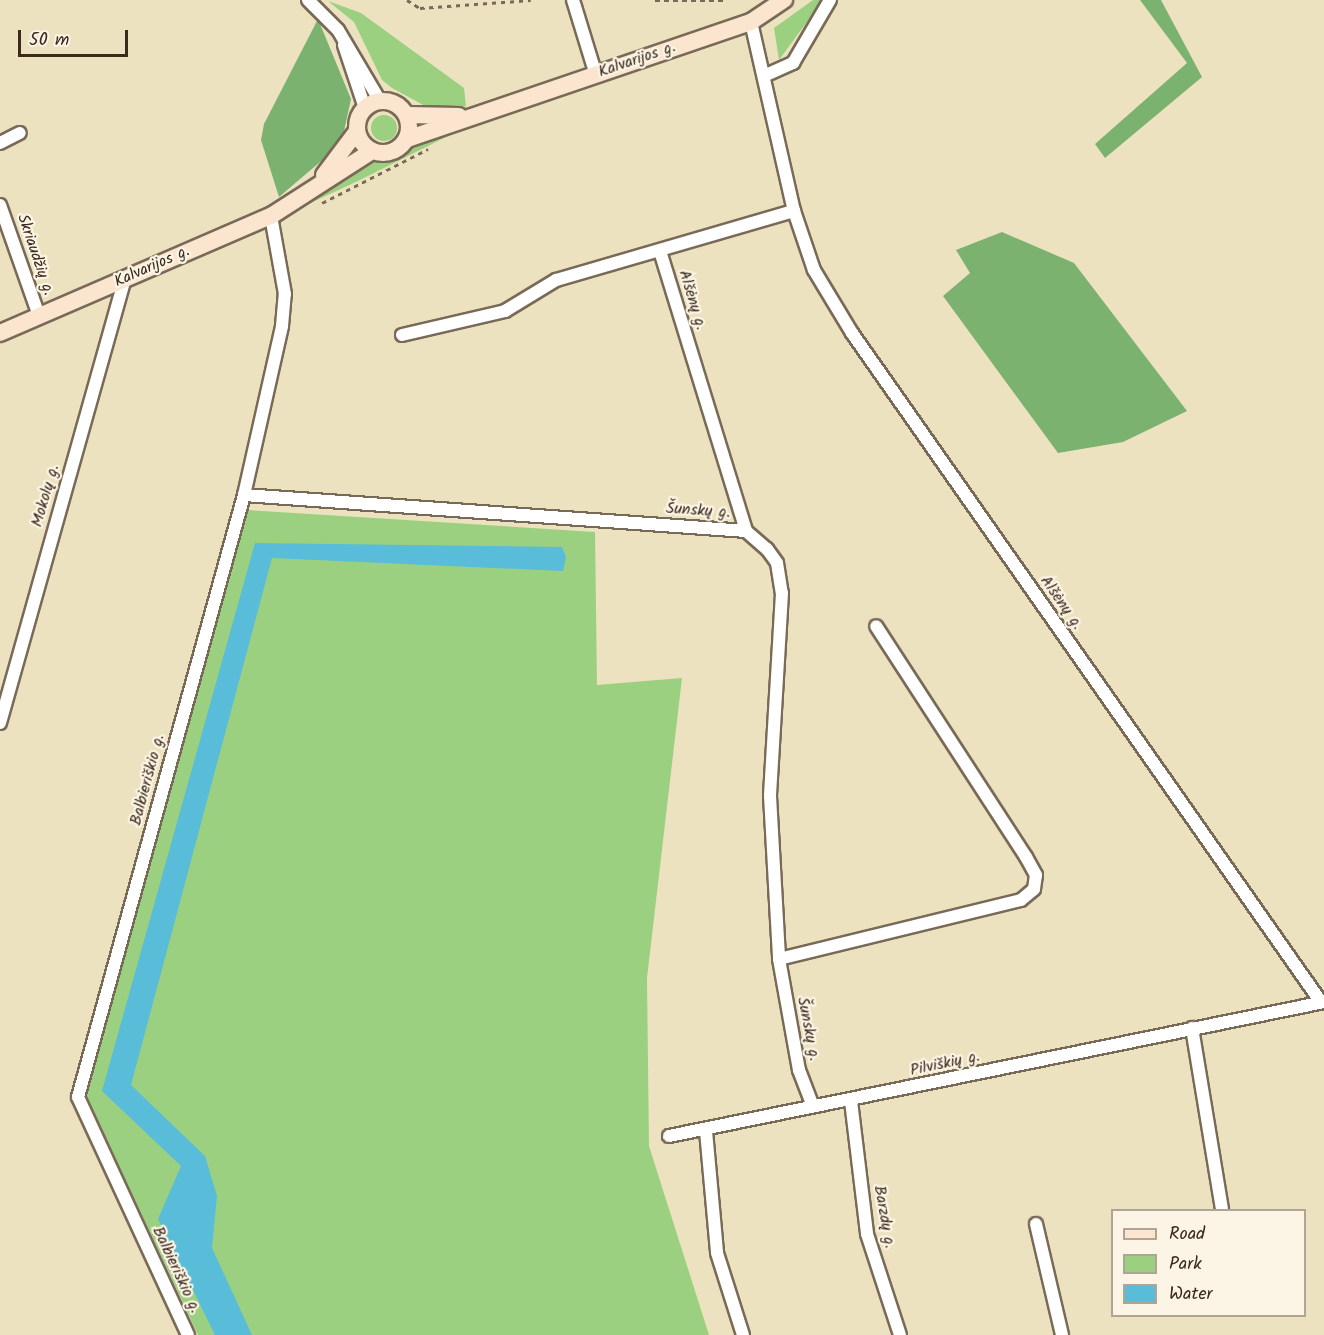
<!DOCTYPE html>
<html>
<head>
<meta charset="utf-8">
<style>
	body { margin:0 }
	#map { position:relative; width:1324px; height:1335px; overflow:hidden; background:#ede2c0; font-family:Kalam,sans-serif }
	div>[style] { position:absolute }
	.green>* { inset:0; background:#9bd081 }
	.round { border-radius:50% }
	.forest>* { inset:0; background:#7cb26f }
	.water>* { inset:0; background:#59bcd8 }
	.path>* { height:3px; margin-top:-1.5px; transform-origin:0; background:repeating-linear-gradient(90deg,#796a57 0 4.5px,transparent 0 9px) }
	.roads { filter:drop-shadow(2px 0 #796a57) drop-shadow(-2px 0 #796a57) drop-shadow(0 2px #796a57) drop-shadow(0 -2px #796a57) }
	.minor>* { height:12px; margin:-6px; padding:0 6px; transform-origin:6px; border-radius:6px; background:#fff }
	.secondary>* { height:16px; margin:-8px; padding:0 8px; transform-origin:8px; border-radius:8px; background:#fbe5cf }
	.secondary>.ring { margin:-8px; padding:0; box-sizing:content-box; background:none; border:16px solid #fbe5cf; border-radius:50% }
	span { translate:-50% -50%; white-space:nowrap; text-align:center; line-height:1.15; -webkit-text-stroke:4.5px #fcf5e5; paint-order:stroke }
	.street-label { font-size:16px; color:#3b2a1e }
	.legend { position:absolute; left:1111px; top:1209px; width:195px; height:108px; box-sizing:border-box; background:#fcf5e5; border:2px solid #afa495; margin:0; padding:8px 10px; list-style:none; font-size:18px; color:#3b2a1e }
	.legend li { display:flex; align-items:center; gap:12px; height:30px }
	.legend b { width:30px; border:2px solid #afa495 }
	.scale { position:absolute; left:18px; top:30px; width:110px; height:27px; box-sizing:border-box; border:3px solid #3b2a1e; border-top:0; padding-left:8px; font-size:18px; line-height:21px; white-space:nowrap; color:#3b2a1e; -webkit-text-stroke:4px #fcf5e5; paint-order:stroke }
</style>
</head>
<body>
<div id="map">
	<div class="green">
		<i style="clip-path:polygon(813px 0,823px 0,779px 60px,774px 28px)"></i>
		<i style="clip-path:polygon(328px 1px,361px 13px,464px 88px,466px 106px,425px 106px,392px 88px,382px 80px,354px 22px)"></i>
		<i class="round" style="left:371px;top:115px;width:26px;height:26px"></i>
		<i style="clip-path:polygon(454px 133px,358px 181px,306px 205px,366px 161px,400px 157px,418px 140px)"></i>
		<i style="clip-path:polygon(248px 510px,595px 532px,597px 685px,682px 678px,647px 978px,649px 1146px,709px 1335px,198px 1335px,86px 1095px)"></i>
	</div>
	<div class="forest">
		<i style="clip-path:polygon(1140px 0,1161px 0,1202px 77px,1105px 158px,1095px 144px,1187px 63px)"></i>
		<i style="clip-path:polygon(318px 19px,351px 99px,344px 131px,340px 145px,279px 197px,261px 140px,264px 124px)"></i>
		<i style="clip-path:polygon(1002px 232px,1074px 263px,1187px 411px,1123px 442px,1058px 453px,943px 296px,970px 273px,956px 250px)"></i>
	</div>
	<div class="water">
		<i style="clip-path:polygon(255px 543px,562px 547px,566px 557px,563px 571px,272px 558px,131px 1085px,205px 1156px,217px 1196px,212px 1248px,252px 1335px,215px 1335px,158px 1219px,181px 1166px,102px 1091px)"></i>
	</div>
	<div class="path">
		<i style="left:407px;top:0;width:15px;rotate:32deg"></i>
		<i style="left:420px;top:8px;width:111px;rotate:-4.1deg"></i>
		<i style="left:655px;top:0;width:72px"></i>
		<i style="left:322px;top:203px;width:119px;rotate:-27deg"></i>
	</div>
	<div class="roads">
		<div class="minor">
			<i style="left:308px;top:0;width:42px;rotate:45deg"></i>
			<i style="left:338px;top:30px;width:82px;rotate:59.4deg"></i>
			<i style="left:573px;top:0;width:78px;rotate:73deg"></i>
			<i style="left:751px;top:22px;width:194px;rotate:77.2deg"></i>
			<i style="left:794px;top:211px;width:62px;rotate:71.3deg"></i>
			<i style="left:814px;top:270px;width:74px;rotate:58.9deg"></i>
			<i style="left:852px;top:333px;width:817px;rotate:54.97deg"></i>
			<i style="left:344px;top:45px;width:66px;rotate:71.6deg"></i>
			<i style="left:766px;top:75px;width:30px;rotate:-24deg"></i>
			<i style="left:793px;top:63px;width:73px;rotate:-59.6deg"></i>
			<i style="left:0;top:143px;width:22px;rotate:-27deg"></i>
			<i style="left:0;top:205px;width:118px;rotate:70.6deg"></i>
			<i style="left:660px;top:251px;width:293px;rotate:72.9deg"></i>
			<i style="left:402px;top:335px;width:106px;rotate:-13.1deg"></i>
			<i style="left:505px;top:311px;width:60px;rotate:-31.3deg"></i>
			<i style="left:556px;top:280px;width:248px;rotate:-16.2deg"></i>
			<i style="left:244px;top:495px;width:503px;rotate:4.1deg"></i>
			<i style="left:746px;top:531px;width:28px;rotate:41deg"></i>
			<i style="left:767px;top:549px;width:17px;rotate:54deg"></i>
			<i style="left:777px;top:563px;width:30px;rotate:81deg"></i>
			<i style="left:782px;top:593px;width:203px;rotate:93.4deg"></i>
			<i style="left:770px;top:796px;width:163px;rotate:86.8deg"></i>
			<i style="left:779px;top:959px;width:113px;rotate:79.8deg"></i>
			<i style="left:799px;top:1070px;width:36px;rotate:69deg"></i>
			<i style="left:0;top:723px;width:461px;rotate:-74.3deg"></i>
			<i style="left:779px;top:959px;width:249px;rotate:-13.7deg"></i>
			<i style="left:1021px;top:900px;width:17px;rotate:-40deg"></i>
			<i style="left:1034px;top:889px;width:14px;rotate:-82deg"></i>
			<i style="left:1036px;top:875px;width:21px;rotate:-119deg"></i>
			<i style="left:1026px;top:857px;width:275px;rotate:-123deg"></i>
			<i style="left:1192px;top:1028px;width:184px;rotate:80.6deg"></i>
			<i style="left:851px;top:1101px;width:134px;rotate:83.1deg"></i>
			<i style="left:867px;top:1234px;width:106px;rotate:71.9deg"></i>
			<i style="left:706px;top:1131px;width:122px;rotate:84.8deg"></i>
			<i style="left:717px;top:1253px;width:86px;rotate:72.4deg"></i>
			<i style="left:669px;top:1136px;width:669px;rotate:-11.56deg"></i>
			<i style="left:1036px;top:1224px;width:114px;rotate:76.8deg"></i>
			<i style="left:188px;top:1335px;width:262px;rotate:-114.8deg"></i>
			<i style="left:78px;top:1097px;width:624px;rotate:-74.58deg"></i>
			<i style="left:244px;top:495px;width:173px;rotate:-77.3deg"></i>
			<i style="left:282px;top:326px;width:32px;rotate:-85deg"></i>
			<i style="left:285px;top:294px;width:79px;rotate:-100.2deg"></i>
		</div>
		<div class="secondary">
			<i class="ring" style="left:357px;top:101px;width:36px;height:36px"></i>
			<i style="left:407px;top:115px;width:52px;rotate:1.1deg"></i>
			<i style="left:407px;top:139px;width:363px;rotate:-18.8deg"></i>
			<i style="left:751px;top:22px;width:40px;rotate:-34deg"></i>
			<i style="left:324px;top:175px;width:55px;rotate:-53.1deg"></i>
			<i style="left:0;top:333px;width:295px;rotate:-23.4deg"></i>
			<i style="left:271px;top:216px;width:120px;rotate:-32.8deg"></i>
		</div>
	</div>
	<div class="street-label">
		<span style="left:637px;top:60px;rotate:-19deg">Kalvarijos g.</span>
		<span style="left:35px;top:255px;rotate:71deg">Skriaudžių g.</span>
		<span style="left:152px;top:267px;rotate:-24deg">Kalvarijos g.</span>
		<span style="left:692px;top:300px;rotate:73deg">Alšėnų g.</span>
		<span style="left:46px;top:496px;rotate:-74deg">Mokolų g.</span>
		<span style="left:698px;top:511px;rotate:4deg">Šunskų g.</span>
		<span style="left:1061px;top:603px;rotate:55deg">Alšėnų g.</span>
		<span style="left:148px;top:780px;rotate:-75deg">Balbieriškio g.</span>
		<span style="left:808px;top:1029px;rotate:79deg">Šunskų g.</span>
		<span style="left:945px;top:1064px;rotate:-12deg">Pilviškių g.</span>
		<span style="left:884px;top:1217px;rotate:80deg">Barzdų g.</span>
		<span style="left:176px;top:1270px;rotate:65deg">Balbieriškio g.</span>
	</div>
	<ul class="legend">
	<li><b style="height:8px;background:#fbe5cf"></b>Road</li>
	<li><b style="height:16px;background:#9bd081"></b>Park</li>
	<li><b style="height:16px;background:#59bcd8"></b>Water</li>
	</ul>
	<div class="scale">50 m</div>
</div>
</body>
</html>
